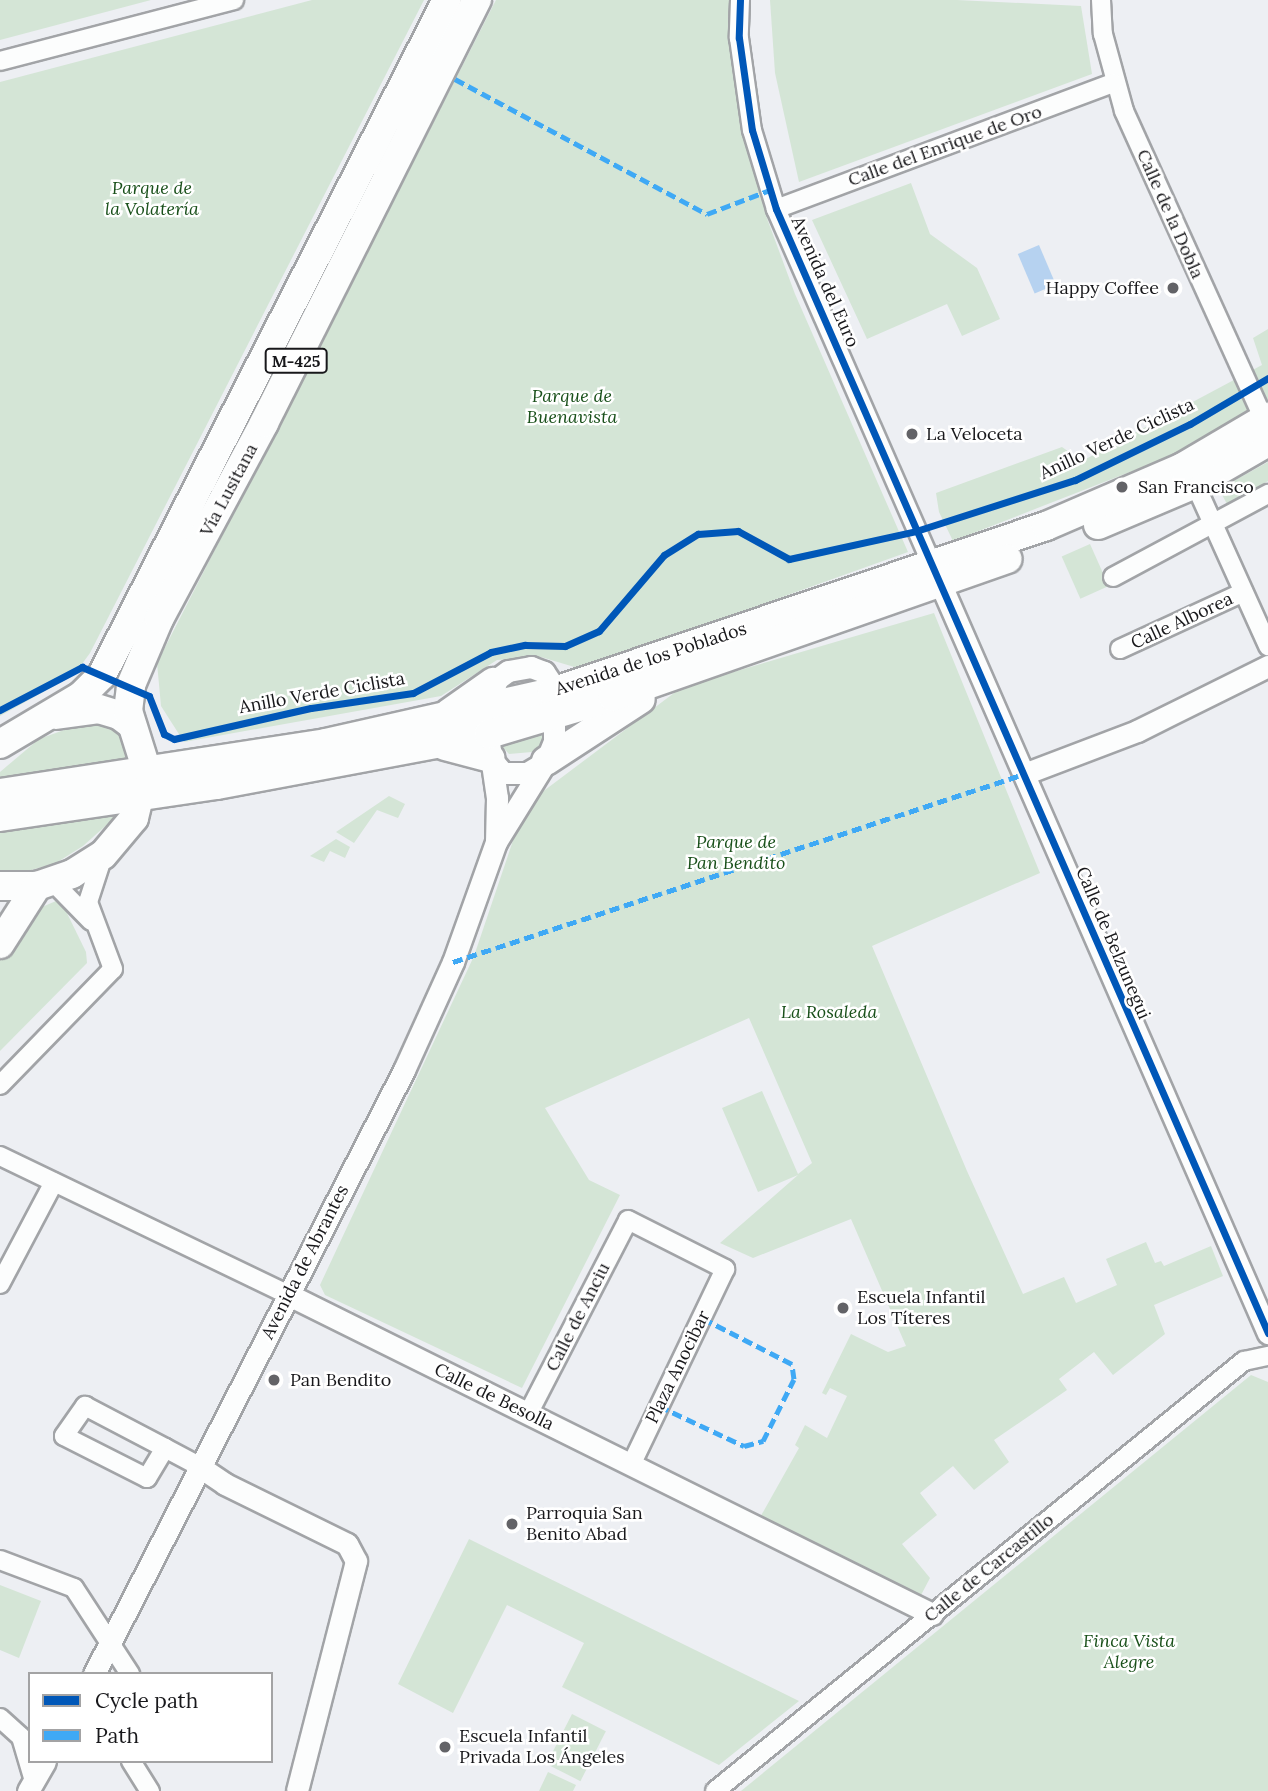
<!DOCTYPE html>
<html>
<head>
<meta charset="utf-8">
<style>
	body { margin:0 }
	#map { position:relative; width:1268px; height:1791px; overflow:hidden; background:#edeff3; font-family:Lora,serif }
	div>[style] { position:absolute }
	.green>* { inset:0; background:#d4e5d6; transform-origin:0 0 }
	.water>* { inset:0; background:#b6d2f0; transform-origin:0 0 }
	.roads { filter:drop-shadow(2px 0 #a2a4a7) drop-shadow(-2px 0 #a2a4a7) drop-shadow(0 2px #a2a4a7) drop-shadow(0 -2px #a2a4a7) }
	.minor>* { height:18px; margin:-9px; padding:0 9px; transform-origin:9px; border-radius:9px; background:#fcfdfd }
	.tertiary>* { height:21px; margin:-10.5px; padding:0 10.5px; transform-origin:10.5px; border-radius:10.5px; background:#fcfdfd }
	.primary>* { height:28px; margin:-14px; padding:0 14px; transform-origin:14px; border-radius:14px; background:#fcfdfd }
	.quiet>* { height:5px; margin-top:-2.5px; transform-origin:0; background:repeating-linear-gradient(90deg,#3fa9f5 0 10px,transparent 0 15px) }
	.cycleway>* { height:7px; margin:-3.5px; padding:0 3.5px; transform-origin:3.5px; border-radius:3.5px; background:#0057b8 }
	.dots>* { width:19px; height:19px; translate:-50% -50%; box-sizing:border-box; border:4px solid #fff; border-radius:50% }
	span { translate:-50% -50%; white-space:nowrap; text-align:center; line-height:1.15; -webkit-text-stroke:5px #fff; paint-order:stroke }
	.shield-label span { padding:2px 5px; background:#fff; border:2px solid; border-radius:5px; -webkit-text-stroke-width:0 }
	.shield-label { font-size:16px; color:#18181b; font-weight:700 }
	.street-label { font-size:18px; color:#18181b }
	.park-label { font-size:18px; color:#19501a; font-style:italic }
	.poi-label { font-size:18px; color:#18181b }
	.right { translate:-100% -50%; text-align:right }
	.left { translate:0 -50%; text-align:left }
	.legend { position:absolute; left:28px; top:1672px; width:245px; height:91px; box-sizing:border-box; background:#fff; border:2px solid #a3a3a4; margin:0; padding:9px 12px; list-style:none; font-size:21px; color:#18181b }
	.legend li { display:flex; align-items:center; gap:14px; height:35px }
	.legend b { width:35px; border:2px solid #a3a3a4 }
</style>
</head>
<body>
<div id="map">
	<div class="green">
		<i style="clip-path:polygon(0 0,151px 0,0 40px)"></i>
		<i style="clip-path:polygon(312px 0,424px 0,90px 653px,74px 675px,0 716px,0 82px)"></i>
		<i style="clip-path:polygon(496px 0,734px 0,765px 213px,795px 294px,908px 552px,581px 669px,541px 657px,497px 660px,441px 696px,184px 742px,161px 706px,157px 663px)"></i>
		<i style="clip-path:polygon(770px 0,957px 0,1081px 6px,1092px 74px,799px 182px,775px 73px)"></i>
		<i style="clip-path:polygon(911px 183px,930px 234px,977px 268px,1000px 319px,962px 336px,947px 304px,867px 339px,812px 220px)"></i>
		<i style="clip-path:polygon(1268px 329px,1268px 400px,1194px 447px,953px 541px,939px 512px,936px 493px,1062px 447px,1082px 461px,1262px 365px,1253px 338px)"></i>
		<i style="clip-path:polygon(1268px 462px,1268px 481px,1228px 506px,1219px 489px)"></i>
		<i style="left:1090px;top:544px;width:46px;height:31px;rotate:66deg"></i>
		<i style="clip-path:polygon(934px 613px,1040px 873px,872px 946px,967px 1171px,1023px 1294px,1064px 1277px,1076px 1303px,1117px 1285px,1106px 1259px,1146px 1242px,1155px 1263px,1161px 1261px,1164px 1266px,1211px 1246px,1223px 1276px,1154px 1305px,1165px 1334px,1113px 1375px,1094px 1352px,1059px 1379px,1067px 1390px,994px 1440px,1009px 1462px,974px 1490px,953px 1466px,920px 1493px,937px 1515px,902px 1544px,930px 1578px,920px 1597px,758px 1521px,799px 1448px,795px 1445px,805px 1425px,827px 1438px,847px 1396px,830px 1388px,826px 1395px,822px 1393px,851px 1334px,888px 1352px,906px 1346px,851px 1219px,753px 1258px,720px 1243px,798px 1175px,758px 1192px,722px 1108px,762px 1091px,798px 1174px,812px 1163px,749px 1018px,545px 1108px,589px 1180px,620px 1195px,522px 1388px,325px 1295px,320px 1285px,474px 956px,525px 805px,682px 687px)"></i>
		<i style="clip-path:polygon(92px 720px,123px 729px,131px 754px,127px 761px,0 783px,0 772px,39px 739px)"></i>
		<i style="clip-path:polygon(545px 731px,540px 747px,532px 752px,509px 754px,500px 744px)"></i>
		<i style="clip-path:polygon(389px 796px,405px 804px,398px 818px,377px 810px,354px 843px,336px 832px)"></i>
		<i style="clip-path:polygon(120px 813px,83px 846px,56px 863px,17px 874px,0 872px,0 831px)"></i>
		<i style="clip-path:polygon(336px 839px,350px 847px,345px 858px,330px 851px,324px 862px,310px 856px)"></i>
		<i style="clip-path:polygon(56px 901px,63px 905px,86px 952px,87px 963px,0 1051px,0 957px,35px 910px)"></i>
		<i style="clip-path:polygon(1251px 1375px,1268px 1382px,1268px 1791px,741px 1791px)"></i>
		<i style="clip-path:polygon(469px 1539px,799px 1701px,719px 1765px,562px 1687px,584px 1643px,507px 1605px,453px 1713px,398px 1684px)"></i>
		<i style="clip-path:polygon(0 1585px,41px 1601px,19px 1658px,0 1650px)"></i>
		<i style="left:572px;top:1714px;width:38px;height:56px;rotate:27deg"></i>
		<i style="clip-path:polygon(548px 1772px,576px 1785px,573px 1791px,539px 1791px)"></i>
	</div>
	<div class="water">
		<i style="left:1039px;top:245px;width:43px;height:23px;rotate:67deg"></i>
	</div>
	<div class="roads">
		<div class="minor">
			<i style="left:740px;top:0;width:38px;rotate:92deg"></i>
			<i style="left:739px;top:38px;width:93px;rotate:82deg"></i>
			<i style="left:752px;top:130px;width:83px;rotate:73.1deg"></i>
			<i style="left:776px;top:209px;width:388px;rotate:66.3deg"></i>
			<i style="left:1101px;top:0;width:34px;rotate:87deg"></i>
			<i style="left:1103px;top:34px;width:80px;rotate:74.7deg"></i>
			<i style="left:1124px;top:111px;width:338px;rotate:65.6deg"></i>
			<i style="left:0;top:61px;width:242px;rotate:-14.6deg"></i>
			<i style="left:776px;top:209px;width:360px;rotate:-20.5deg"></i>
			<i style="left:1195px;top:484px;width:178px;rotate:65.7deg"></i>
			<i style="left:1113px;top:577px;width:176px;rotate:-28.2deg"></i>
			<i style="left:1120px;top:649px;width:136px;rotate:-24.7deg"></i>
			<i style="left:52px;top:881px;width:56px;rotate:45.7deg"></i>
			<i style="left:0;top:1085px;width:162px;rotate:-45.8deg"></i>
			<i style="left:113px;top:969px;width:72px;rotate:-110.5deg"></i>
			<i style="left:88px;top:902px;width:45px;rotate:-72deg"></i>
			<i style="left:0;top:1156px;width:318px;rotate:25.7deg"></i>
			<i style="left:0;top:1284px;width:115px;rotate:-62.1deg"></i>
			<i style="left:528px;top:1414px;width:218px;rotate:-62.7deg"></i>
			<i style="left:628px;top:1220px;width:109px;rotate:26.8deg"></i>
			<i style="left:725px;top:1269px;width:217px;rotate:115.6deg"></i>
			<i style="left:165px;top:1448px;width:35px;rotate:121deg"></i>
			<i style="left:147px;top:1478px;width:93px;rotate:-153.2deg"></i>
			<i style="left:64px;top:1436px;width:37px;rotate:-55deg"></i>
			<i style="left:85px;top:1406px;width:90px;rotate:27.7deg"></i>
			<i style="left:165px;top:1448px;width:40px;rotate:28deg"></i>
			<i style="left:0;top:1560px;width:79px;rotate:20.7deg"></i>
			<i style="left:74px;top:1588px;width:103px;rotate:56.9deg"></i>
			<i style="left:0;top:1718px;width:28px;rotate:42deg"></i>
			<i style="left:21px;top:1737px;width:46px;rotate:73.5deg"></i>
			<i style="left:131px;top:1761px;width:36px;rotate:58deg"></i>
			<i style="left:715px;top:1791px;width:682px;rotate:-39.11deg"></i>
			<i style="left:1244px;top:1361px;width:25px;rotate:-12deg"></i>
		</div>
		<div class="tertiary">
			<i style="left:934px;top:569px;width:834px;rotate:66.39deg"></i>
			<i style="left:489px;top:743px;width:56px;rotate:81.7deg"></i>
			<i style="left:497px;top:798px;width:44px;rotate:91.3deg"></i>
			<i style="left:490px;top:758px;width:20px;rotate:49deg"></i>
			<i style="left:503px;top:773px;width:24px"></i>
			<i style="left:527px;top:773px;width:21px;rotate:-31deg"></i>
			<i style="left:1024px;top:774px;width:121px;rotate:-20.8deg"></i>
			<i style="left:1137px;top:731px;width:146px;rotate:-26.4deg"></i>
			<i style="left:287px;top:1294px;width:720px;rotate:26.39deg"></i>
			<i style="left:200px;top:1467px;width:30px;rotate:34deg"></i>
			<i style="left:225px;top:1484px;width:136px;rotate:26.2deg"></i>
			<i style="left:347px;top:1544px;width:19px;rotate:62deg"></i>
			<i style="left:356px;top:1561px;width:237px;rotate:104.4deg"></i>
			<i style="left:94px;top:1674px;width:679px;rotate:-62.83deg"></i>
			<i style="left:404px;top:1070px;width:119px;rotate:-65.6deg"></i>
			<i style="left:453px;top:962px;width:127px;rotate:-70.3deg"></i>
			<i style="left:496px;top:842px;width:95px;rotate:-58.3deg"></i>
			<i style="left:546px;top:761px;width:22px;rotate:-68deg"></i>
			<i style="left:554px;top:741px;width:25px;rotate:-90deg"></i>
			<i style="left:554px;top:716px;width:35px;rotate:-97deg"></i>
			<i style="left:550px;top:681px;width:11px;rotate:-124deg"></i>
			<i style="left:544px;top:672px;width:14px;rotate:-159deg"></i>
			<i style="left:531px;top:667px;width:23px;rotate:170deg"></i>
			<i style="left:508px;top:671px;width:19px;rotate:144deg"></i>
			<i style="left:493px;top:682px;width:15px;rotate:101deg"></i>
			<i style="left:28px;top:1791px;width:34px;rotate:-60deg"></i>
		</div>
		<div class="primary">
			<i style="left:1098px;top:525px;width:105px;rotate:-22.9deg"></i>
			<i style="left:1195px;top:484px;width:84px;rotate:-29.9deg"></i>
			<i style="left:449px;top:713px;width:54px;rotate:-35.2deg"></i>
			<i style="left:56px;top:715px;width:43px;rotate:-7.9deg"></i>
			<i style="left:99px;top:709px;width:21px;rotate:17deg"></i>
			<i style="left:119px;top:715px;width:15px;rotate:37deg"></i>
			<i style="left:0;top:744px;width:94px;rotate:-30.7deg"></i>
			<i style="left:81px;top:696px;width:30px;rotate:-45deg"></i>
			<i style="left:102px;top:675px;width:758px;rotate:-62.93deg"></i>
			<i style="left:445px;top:746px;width:47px;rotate:14.9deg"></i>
			<i style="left:546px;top:761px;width:113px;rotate:-33.1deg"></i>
			<i style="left:0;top:793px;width:330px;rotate:-8.7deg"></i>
			<i style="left:326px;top:743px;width:232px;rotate:-12.7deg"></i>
			<i style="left:552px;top:692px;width:521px;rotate:-18.57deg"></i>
			<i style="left:1046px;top:526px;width:149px;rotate:-23.3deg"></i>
			<i style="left:1183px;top:467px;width:99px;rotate:-30.5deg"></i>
			<i style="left:0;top:817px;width:219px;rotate:-8.4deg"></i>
			<i style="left:217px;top:785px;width:277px;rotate:-10.6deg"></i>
			<i style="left:489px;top:734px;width:129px;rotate:-16.6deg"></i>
			<i style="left:613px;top:697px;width:418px;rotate:-19.3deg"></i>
			<i style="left:0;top:886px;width:37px"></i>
			<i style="left:37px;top:886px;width:37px;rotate:-19deg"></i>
			<i style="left:72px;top:874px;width:36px;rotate:-32deg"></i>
			<i style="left:103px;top:855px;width:48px;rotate:-50deg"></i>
			<i style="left:134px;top:818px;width:51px;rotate:-76.5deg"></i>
			<i style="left:146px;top:768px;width:60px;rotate:-107.5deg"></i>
			<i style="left:128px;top:711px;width:26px;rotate:-83deg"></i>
			<i style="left:131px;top:685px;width:72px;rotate:-67deg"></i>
			<i style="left:159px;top:619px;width:222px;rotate:-61.8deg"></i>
			<i style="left:264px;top:423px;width:474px;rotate:-63.3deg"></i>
			<i style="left:0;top:944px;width:69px;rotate:-57.5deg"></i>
		</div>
	</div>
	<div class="quiet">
		<i style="left:455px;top:79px;width:286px;rotate:28.2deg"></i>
		<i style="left:707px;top:214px;width:67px;rotate:-20.9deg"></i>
		<i style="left:453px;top:962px;width:601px;rotate:-18.22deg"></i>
		<i style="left:659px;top:1406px;width:94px;rotate:25.2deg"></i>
		<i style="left:744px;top:1446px;width:20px;rotate:-15deg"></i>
		<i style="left:763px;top:1441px;width:69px;rotate:-63.4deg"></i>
		<i style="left:794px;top:1379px;width:15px;rotate:-98deg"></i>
		<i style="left:792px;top:1364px;width:101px;rotate:-152.9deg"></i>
	</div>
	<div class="cycleway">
		<i style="left:740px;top:0;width:38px;rotate:92deg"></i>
		<i style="left:739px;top:38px;width:93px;rotate:82deg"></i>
		<i style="left:752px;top:130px;width:83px;rotate:73.1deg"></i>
		<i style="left:776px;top:209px;width:1227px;rotate:66.36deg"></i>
		<i style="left:0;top:710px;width:93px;rotate:-27.7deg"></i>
		<i style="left:82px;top:667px;width:73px;rotate:23.4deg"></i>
		<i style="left:149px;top:696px;width:41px;rotate:68.5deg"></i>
		<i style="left:164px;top:734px;width:11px;rotate:27deg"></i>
		<i style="left:174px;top:739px;width:140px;rotate:-12.8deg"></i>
		<i style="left:311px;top:708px;width:103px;rotate:-8.4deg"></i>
		<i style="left:413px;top:693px;width:88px;rotate:-27.7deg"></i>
		<i style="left:491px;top:652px;width:35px;rotate:-12deg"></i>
		<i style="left:525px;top:645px;width:40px;rotate:1.4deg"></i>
		<i style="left:565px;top:646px;width:37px;rotate:-24deg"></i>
		<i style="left:599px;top:631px;width:100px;rotate:-49.5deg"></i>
		<i style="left:664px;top:555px;width:40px;rotate:-32deg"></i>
		<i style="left:698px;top:534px;width:40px;rotate:-4.3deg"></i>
		<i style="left:738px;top:531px;width:58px;rotate:28.8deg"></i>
		<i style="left:789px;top:559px;width:130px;rotate:-12.4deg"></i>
		<i style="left:916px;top:531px;width:167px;rotate:-17.8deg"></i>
		<i style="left:1075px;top:480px;width:128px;rotate:-26deg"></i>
		<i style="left:1190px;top:424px;width:91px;rotate:-30.5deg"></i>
	</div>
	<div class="dots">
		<i style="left:1173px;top:288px;background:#636367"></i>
		<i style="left:912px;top:434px;background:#636367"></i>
		<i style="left:1122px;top:487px;background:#636367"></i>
		<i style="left:843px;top:1308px;background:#636367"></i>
		<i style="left:274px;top:1380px;background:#636367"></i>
		<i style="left:512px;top:1524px;background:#636367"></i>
		<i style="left:445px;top:1747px;background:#636367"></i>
	</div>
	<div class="shield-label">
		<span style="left:296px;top:361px">M-425</span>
	</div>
	<div class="street-label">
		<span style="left:945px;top:146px;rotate:-20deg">Calle del Enrique de Oro</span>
		<span style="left:1170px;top:214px;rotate:66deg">Calle de la Dobla</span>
		<span style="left:825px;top:282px;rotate:66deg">Avenida del Euro</span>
		<span style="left:1117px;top:439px;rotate:-25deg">Anillo Verde Ciclista</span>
		<span style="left:229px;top:490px;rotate:-62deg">Vía Lusitana</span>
		<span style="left:1182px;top:621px;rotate:-25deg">Calle Alborea</span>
		<span style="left:651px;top:659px;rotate:-18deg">Avenida de los Poblados</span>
		<span style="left:322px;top:693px;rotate:-10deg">Anillo Verde Ciclista</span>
		<span style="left:1113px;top:943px;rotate:67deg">Calle de Belzunegui</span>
		<span style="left:305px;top:1262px;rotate:-63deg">Avenida de Abrantes</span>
		<span style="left:578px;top:1317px;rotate:-63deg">Calle de Anciu</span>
		<span style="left:678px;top:1367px;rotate:-64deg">Plaza Anocibar</span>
		<span style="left:494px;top:1397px;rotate:26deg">Calle de Besolla</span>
		<span style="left:989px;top:1568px;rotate:-39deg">Calle de Carcastillo</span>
	</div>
	<div class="park-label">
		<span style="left:152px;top:199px">Parque de<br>la Volatería</span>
		<span style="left:572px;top:407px">Parque de<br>Buenavista</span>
		<span style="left:736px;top:853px">Parque de<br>Pan Bendito</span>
		<span style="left:829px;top:1012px">La Rosaleda</span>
		<span style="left:1129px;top:1652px">Finca Vista<br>Alegre</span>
	</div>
	<div class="poi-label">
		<span class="right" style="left:1159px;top:288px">Happy Coffee</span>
		<span class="left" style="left:926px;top:434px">La Veloceta</span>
		<span class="left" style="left:1138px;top:487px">San Francisco</span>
		<span class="left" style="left:857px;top:1308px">Escuela Infantil<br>Los Títeres</span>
		<span class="left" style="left:290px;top:1380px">Pan Bendito</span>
		<span class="left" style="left:526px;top:1524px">Parroquia San<br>Benito Abad</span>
		<span class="left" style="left:459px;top:1747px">Escuela Infantil<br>Privada Los Ángeles</span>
	</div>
	<ul class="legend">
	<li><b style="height:9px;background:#0057b8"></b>Cycle path</li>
	<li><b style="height:9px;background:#3fa9f5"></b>Path</li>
	</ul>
</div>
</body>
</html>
